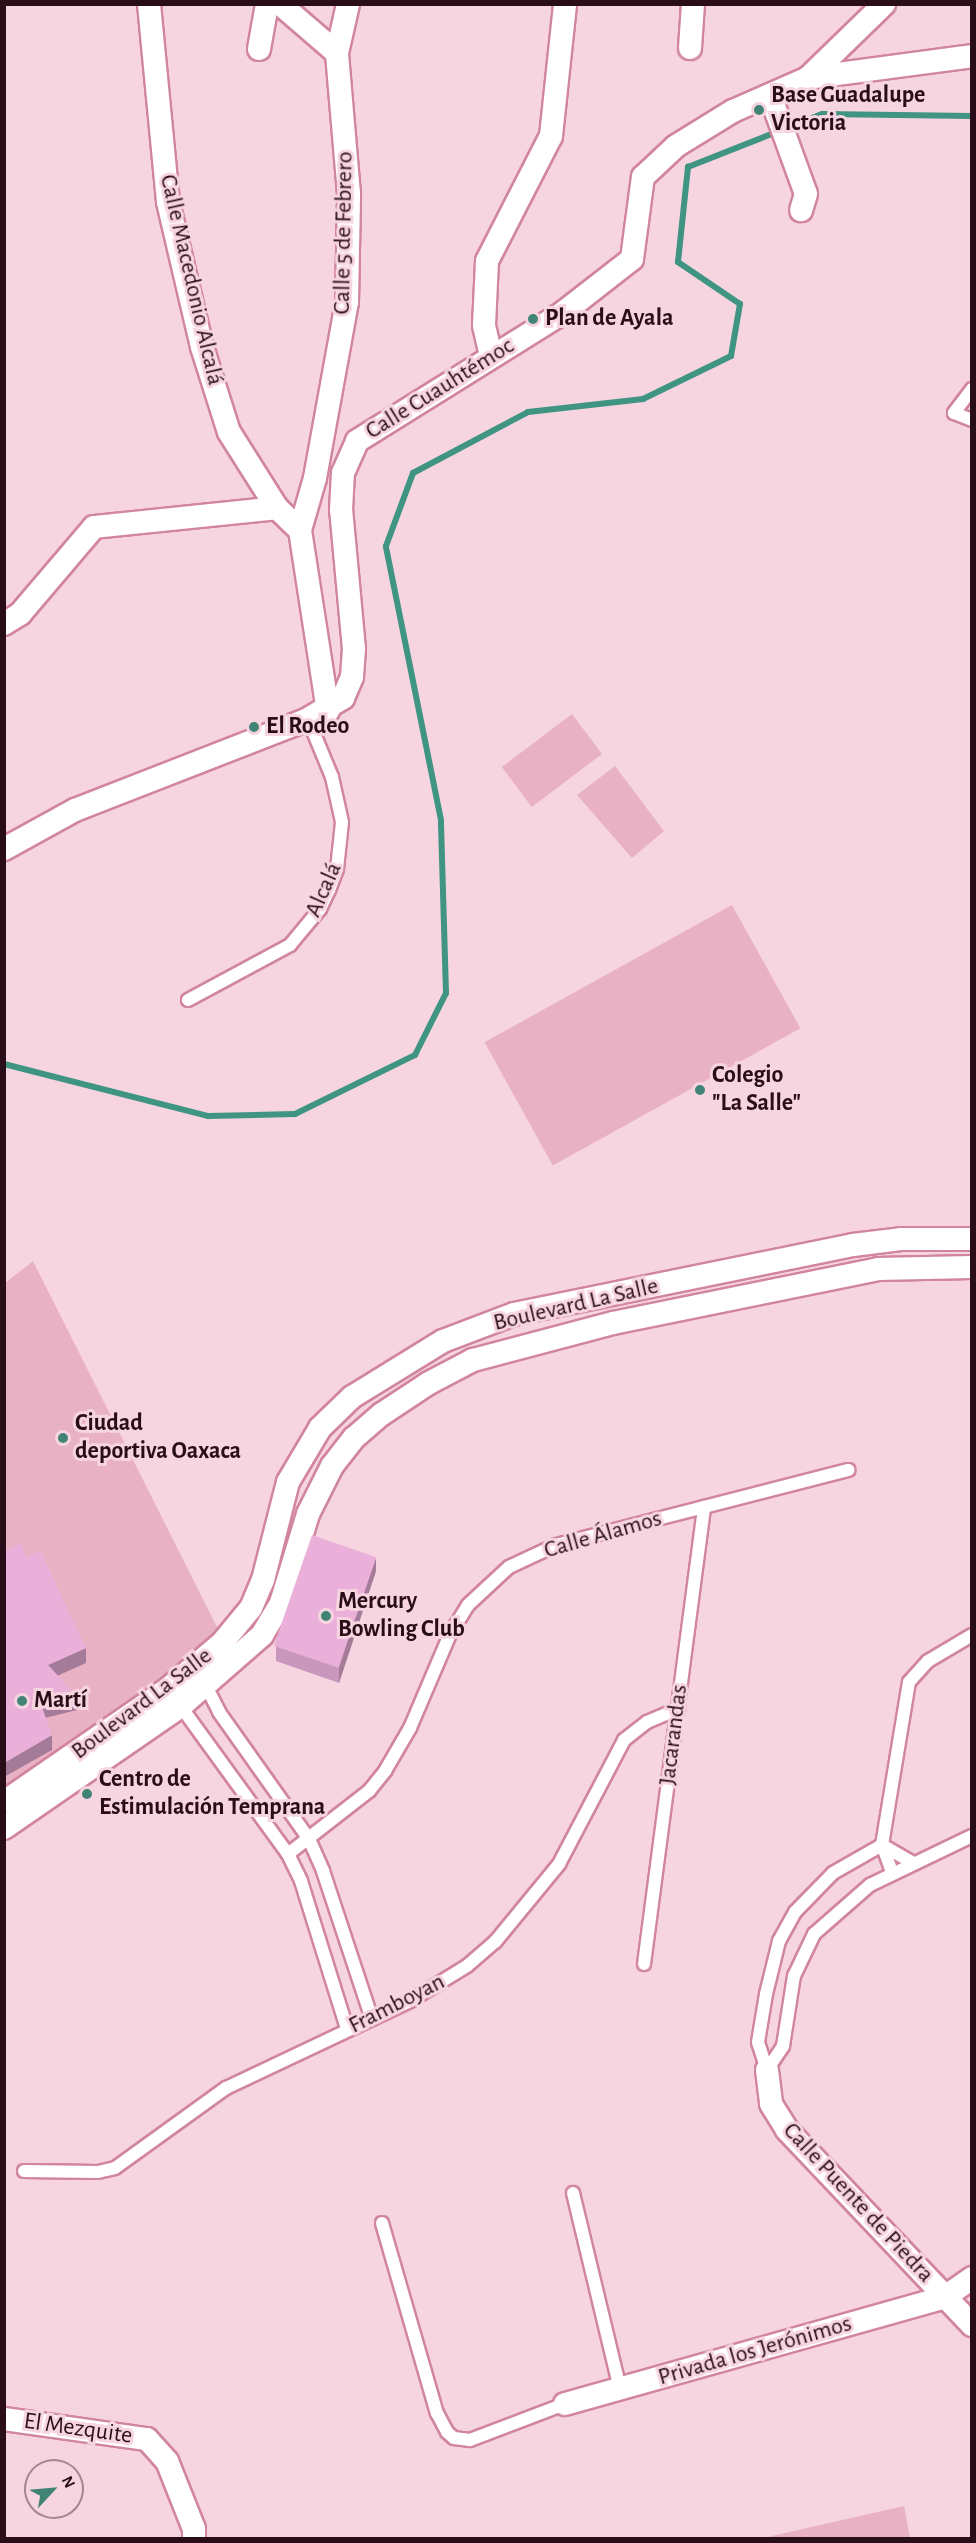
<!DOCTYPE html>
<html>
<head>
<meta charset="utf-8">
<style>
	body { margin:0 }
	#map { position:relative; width:976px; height:2543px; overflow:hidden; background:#f7d5e0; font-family:"Alegreya Sans",sans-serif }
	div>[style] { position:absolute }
	.green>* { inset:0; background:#e9b2c4; transform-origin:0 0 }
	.stream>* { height:6px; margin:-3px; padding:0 3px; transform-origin:3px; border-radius:3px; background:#3f9482 }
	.roads { filter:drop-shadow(2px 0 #d185a0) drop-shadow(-2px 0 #d185a0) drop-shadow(0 2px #d185a0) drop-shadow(0 -2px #d185a0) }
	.lane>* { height:12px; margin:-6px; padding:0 6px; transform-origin:6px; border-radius:6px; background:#fff }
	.street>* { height:22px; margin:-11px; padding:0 11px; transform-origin:11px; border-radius:11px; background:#fff }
	.wall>* { inset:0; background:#c997bb }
	.shaded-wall>* { inset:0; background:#a47b98 }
	.building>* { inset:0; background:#eab0d9; transform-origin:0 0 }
	.dots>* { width:16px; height:16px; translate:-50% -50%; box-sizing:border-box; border:3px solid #f7d5e0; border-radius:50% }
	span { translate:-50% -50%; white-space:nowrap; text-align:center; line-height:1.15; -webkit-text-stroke:6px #f7d5e0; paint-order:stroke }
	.poi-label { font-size:24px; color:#290d18; font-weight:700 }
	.left { translate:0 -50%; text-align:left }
	.street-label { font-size:24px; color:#290d18 }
	.frame { position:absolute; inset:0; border:6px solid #290d18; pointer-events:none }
	.north { position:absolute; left:24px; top:2459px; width:60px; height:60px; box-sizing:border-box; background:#f7d5e0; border:2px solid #a58590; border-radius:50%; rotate:64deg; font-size:16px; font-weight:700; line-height:24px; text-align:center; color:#290d18 }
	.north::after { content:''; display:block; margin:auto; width:21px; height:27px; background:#418475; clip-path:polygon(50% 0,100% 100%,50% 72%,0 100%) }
</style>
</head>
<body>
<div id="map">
	<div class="green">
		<i style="left:572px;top:714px;width:50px;height:88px;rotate:53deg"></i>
		<i style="clip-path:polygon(615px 766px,664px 831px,632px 858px,577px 795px)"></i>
		<i style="left:732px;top:905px;width:141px;height:283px;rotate:61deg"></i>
		<i style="clip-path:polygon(33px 1261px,220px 1633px,171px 1679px,5px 1789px,5px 1283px)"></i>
		<i style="clip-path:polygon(904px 2506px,910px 2538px,763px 2538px)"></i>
	</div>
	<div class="stream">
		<i style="left:4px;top:1064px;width:211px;rotate:14.3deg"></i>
		<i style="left:208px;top:1116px;width:87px;rotate:-1.3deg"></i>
		<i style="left:295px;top:1114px;width:134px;rotate:-26.2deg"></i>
		<i style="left:415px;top:1055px;width:69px;rotate:-63.4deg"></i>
		<i style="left:446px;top:993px;width:173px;rotate:-91.7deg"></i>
		<i style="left:441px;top:820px;width:279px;rotate:-101.4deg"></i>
		<i style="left:386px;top:546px;width:78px;rotate:-69.7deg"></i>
		<i style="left:413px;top:473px;width:130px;rotate:-27.9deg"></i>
		<i style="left:528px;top:412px;width:116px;rotate:-6.4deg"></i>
		<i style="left:643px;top:399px;width:98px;rotate:-26deg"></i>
		<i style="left:731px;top:356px;width:53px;rotate:-80.2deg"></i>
		<i style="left:740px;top:304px;width:75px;rotate:-145.9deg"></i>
		<i style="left:678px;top:262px;width:96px;rotate:-84deg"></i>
		<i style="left:688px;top:167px;width:144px;rotate:-21.6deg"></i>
		<i style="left:822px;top:114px;width:150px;rotate:0.8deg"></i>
	</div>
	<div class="roads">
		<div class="lane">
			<i style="left:972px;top:389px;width:30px;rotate:127deg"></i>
			<i style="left:954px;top:413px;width:19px;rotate:21deg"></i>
			<i style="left:188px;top:1000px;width:116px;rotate:-28.3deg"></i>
			<i style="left:290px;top:945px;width:47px;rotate:-50.2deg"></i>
			<i style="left:320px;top:909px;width:21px;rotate:-65deg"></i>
			<i style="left:329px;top:890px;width:22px;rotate:-69deg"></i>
			<i style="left:337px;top:869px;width:47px;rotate:-83.9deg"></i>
			<i style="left:342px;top:822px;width:46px;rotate:-102.5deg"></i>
			<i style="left:332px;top:777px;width:63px;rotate:-112.5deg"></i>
			<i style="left:204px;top:1682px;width:34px;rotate:63deg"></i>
			<i style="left:219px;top:1712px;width:156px;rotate:54.7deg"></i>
			<i style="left:309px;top:1839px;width:35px;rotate:66deg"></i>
			<i style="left:323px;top:1871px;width:156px;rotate:71.7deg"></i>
			<i style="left:179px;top:1704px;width:185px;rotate:54deg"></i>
			<i style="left:288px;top:1854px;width:30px;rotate:64deg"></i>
			<i style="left:301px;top:1881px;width:155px;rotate:72.7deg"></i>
			<i style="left:288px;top:1854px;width:103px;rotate:-37.9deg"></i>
			<i style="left:369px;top:1791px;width:26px;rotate:-51deg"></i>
			<i style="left:385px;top:1771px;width:50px;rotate:-59.8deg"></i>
			<i style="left:410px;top:1728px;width:102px;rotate:-66.9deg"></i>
			<i style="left:450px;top:1634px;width:34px;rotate:-58deg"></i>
			<i style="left:468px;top:1605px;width:56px;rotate:-42.8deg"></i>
			<i style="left:509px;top:1567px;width:52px;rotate:-25.1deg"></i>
			<i style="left:556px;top:1545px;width:302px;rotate:-14.4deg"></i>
			<i style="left:892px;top:1872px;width:29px;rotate:-110deg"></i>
			<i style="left:882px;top:1845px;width:165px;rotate:-80.6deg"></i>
			<i style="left:909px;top:1682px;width:28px;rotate:-48deg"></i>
			<i style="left:928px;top:1661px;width:51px;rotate:-30.6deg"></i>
			<i style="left:644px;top:1964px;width:461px;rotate:-82.5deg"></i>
			<i style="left:767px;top:2070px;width:29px;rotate:-56deg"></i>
			<i style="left:783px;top:2046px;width:71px;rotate:-81.1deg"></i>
			<i style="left:794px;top:1976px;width:47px;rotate:-64.5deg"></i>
			<i style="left:814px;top:1934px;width:74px;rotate:-41.2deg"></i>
			<i style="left:870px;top:1885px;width:113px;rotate:-25.7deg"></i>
			<i style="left:767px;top:2070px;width:29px;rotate:-108deg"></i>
			<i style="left:758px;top:2042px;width:49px;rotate:-80.5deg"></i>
			<i style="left:766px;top:1994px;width:55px;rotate:-76.2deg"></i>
			<i style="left:779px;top:1941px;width:33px;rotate:-61deg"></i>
			<i style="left:795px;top:1912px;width:54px;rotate:-45.7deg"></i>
			<i style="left:833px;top:1873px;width:56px;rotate:-29.7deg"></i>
			<i style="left:882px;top:1845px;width:34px;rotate:30deg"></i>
			<i style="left:24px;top:2171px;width:74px;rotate:0.8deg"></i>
			<i style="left:98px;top:2172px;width:17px;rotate:-13deg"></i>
			<i style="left:115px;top:2168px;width:137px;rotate:-35.8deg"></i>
			<i style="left:226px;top:2088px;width:204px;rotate:-25.3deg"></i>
			<i style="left:410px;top:2001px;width:67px;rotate:-31.6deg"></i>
			<i style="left:467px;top:1966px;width:37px;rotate:-41deg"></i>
			<i style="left:495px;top:1942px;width:101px;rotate:-50.6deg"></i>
			<i style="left:559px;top:1864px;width:140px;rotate:-62.3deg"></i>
			<i style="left:624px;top:1740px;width:29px;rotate:-38deg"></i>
			<i style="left:647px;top:1722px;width:34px;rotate:-23deg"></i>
			<i style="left:573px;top:2193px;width:202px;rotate:76.5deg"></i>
			<i style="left:382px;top:2223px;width:198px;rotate:73.9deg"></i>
			<i style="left:437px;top:2413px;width:21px;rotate:62deg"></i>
			<i style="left:447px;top:2432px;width:9px;rotate:41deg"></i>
			<i style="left:454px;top:2438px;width:16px;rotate:7deg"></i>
			<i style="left:470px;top:2440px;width:102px;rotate:-20.8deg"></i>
		</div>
		<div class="street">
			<i style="left:149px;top:4px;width:199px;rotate:84.5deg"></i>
			<i style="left:168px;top:202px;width:149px;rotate:76.8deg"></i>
			<i style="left:202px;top:347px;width:89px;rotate:72.4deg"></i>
			<i style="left:229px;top:432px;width:90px;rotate:57.7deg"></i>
			<i style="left:277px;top:508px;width:32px;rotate:44deg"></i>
			<i style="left:280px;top:4px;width:75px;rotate:40.7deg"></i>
			<i style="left:690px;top:48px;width:44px;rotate:-86.1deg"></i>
			<i style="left:259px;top:49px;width:46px;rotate:-79.9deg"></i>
			<i style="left:808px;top:78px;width:106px;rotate:-44.2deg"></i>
			<i style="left:770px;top:95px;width:105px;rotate:70deg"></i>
			<i style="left:806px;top:194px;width:17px;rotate:107deg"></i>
			<i style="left:491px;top:356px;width:32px;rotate:-103deg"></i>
			<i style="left:484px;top:325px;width:64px;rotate:-87.3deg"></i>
			<i style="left:487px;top:261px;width:140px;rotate:-62.9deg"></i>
			<i style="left:551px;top:136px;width:133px;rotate:-83.9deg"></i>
			<i style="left:4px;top:624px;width:19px;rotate:-32deg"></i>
			<i style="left:20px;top:614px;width:114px;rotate:-49.6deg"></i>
			<i style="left:94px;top:527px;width:184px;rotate:-5.9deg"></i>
			<i style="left:328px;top:711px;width:183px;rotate:-98.8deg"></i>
			<i style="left:300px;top:530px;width:54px;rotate:-73.9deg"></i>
			<i style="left:315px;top:478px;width:179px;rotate:-79.7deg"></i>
			<i style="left:347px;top:302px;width:108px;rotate:-88.9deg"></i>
			<i style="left:349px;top:194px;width:142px;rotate:-94.9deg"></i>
			<i style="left:337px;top:53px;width:50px;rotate:-77.3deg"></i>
			<i style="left:4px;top:849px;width:81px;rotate:-28.8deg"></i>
			<i style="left:75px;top:810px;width:250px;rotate:-21.3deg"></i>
			<i style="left:308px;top:719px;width:41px;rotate:-31deg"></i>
			<i style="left:343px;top:698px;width:23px;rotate:-67deg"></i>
			<i style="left:352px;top:677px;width:28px;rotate:-86deg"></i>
			<i style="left:354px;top:649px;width:140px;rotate:-95.3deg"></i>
			<i style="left:341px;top:510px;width:37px;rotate:-87deg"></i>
			<i style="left:343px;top:473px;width:35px;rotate:-66deg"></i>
			<i style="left:357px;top:441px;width:244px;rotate:-31.9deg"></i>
			<i style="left:564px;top:312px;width:86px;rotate:-37.9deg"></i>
			<i style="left:632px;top:259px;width:83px;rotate:-82.4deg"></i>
			<i style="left:643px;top:177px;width:45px;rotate:-43.2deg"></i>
			<i style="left:676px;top:146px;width:67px;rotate:-31.6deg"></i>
			<i style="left:733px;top:111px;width:82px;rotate:-23.7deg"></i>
			<i style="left:808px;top:78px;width:165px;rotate:-7.6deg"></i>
			<i style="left:4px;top:1802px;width:199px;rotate:-34.6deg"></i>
			<i style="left:168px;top:1689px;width:71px;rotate:-40.4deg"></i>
			<i style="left:222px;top:1643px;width:45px;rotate:-50.4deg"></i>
			<i style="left:251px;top:1608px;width:30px;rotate:-67deg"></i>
			<i style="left:263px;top:1580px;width:101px;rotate:-75.7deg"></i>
			<i style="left:288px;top:1482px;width:63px;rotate:-59.3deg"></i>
			<i style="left:320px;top:1428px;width:45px;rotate:-44.1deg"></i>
			<i style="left:352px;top:1397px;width:107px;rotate:-31.6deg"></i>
			<i style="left:443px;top:1341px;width:76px;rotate:-20.8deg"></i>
			<i style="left:514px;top:1314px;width:346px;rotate:-11.5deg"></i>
			<i style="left:853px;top:1245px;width:48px;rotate:-7.1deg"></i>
			<i style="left:901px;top:1239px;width:71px"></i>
			<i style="left:4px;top:1828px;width:215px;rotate:-34.6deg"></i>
			<i style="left:181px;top:1706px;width:108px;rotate:-41.2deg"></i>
			<i style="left:262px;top:1635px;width:37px;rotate:-59deg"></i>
			<i style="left:281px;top:1603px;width:93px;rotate:-73.1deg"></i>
			<i style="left:308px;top:1514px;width:54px;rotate:-63.4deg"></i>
			<i style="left:332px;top:1466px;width:36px;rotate:-52deg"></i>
			<i style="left:354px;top:1438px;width:37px;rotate:-41deg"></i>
			<i style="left:382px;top:1414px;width:56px;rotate:-33.4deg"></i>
			<i style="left:429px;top:1383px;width:50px;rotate:-27.6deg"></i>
			<i style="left:473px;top:1360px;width:145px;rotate:-14.8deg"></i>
			<i style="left:613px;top:1323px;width:270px;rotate:-11.5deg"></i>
			<i style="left:878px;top:1269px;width:94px;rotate:-1.2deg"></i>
			<i style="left:767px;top:2070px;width:34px;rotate:83deg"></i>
			<i style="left:771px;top:2104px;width:31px;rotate:58deg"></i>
			<i style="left:787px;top:2130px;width:269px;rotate:46.5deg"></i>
			<i style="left:565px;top:2404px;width:395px;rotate:-15.7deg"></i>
			<i style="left:945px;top:2297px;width:33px;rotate:-35deg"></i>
			<i style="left:4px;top:2419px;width:144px;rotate:8deg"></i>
			<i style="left:147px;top:2439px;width:30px;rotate:48deg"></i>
			<i style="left:167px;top:2461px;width:73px;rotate:68.3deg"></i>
			<i style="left:194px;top:2529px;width:9px;rotate:90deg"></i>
		</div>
	</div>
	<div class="wall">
		<i style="clip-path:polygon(376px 1571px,339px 1683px,276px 1661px,276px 1646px)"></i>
	</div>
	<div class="shaded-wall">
		<i style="clip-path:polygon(376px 1557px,376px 1571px,339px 1683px,339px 1668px)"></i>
		<i style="clip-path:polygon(86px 1648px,86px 1663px,48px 1680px,48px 1665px)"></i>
		<i style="clip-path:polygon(77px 1696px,77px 1710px,41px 1719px,41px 1704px)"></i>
		<i style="clip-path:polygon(52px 1735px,52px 1750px,4px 1777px,4px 1763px)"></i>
	</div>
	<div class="building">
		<i style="left:312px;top:1535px;width:68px;height:117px;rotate:19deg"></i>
		<i style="clip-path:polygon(21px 1543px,27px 1557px,40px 1550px,86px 1648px,48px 1665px,77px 1696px,41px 1704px,52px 1735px,4px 1763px,4px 1551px)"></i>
	</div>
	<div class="dots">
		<i style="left:759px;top:110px;background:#418475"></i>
		<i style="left:533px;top:319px;background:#418475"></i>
		<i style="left:254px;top:727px;background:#418475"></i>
		<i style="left:700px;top:1090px;background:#418475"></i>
		<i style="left:63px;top:1438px;background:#418475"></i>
		<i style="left:326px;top:1616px;background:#418475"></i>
		<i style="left:22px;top:1701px;background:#418475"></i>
		<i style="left:87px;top:1794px;background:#418475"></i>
	</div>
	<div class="poi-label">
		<span class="left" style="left:771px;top:110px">Base Guadalupe<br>Victoria</span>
		<span class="left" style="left:545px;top:319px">Plan de Ayala</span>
		<span class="left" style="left:266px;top:727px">El Rodeo</span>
		<span class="left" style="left:712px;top:1090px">Colegio<br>"La Salle"</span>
		<span class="left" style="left:75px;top:1438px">Ciudad<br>deportiva Oaxaca</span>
		<span class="left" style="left:338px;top:1616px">Mercury<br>Bowling Club</span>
		<span class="left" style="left:34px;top:1701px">Martí</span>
		<span class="left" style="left:99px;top:1794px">Centro de<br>Estimulación Temprana</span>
	</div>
	<div class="street-label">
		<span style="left:344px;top:233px;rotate:-89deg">Calle 5 de Febrero</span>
		<span style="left:191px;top:280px;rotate:77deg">Calle Macedonio Alcalá</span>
		<span style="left:440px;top:389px;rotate:-32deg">Calle Cuauhtémoc</span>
		<span style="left:324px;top:890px;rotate:-66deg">Alcalá</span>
		<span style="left:576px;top:1305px;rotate:-13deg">Boulevard La Salle</span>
		<span style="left:603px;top:1535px;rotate:-16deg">Calle Álamos</span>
		<span style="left:142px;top:1704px;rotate:-37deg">Boulevard La Salle</span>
		<span style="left:674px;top:1735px;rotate:-83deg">Jacarandas</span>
		<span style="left:397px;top:2004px;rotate:-27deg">Framboyan</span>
		<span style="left:858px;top:2203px;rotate:47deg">Calle Puente de Piedra</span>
		<span style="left:755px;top:2351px;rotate:-16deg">Privada los Jerónimos</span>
		<span style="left:78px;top:2429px;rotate:8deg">El Mezquite</span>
	</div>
	<div class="frame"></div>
	<div class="north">N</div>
</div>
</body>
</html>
